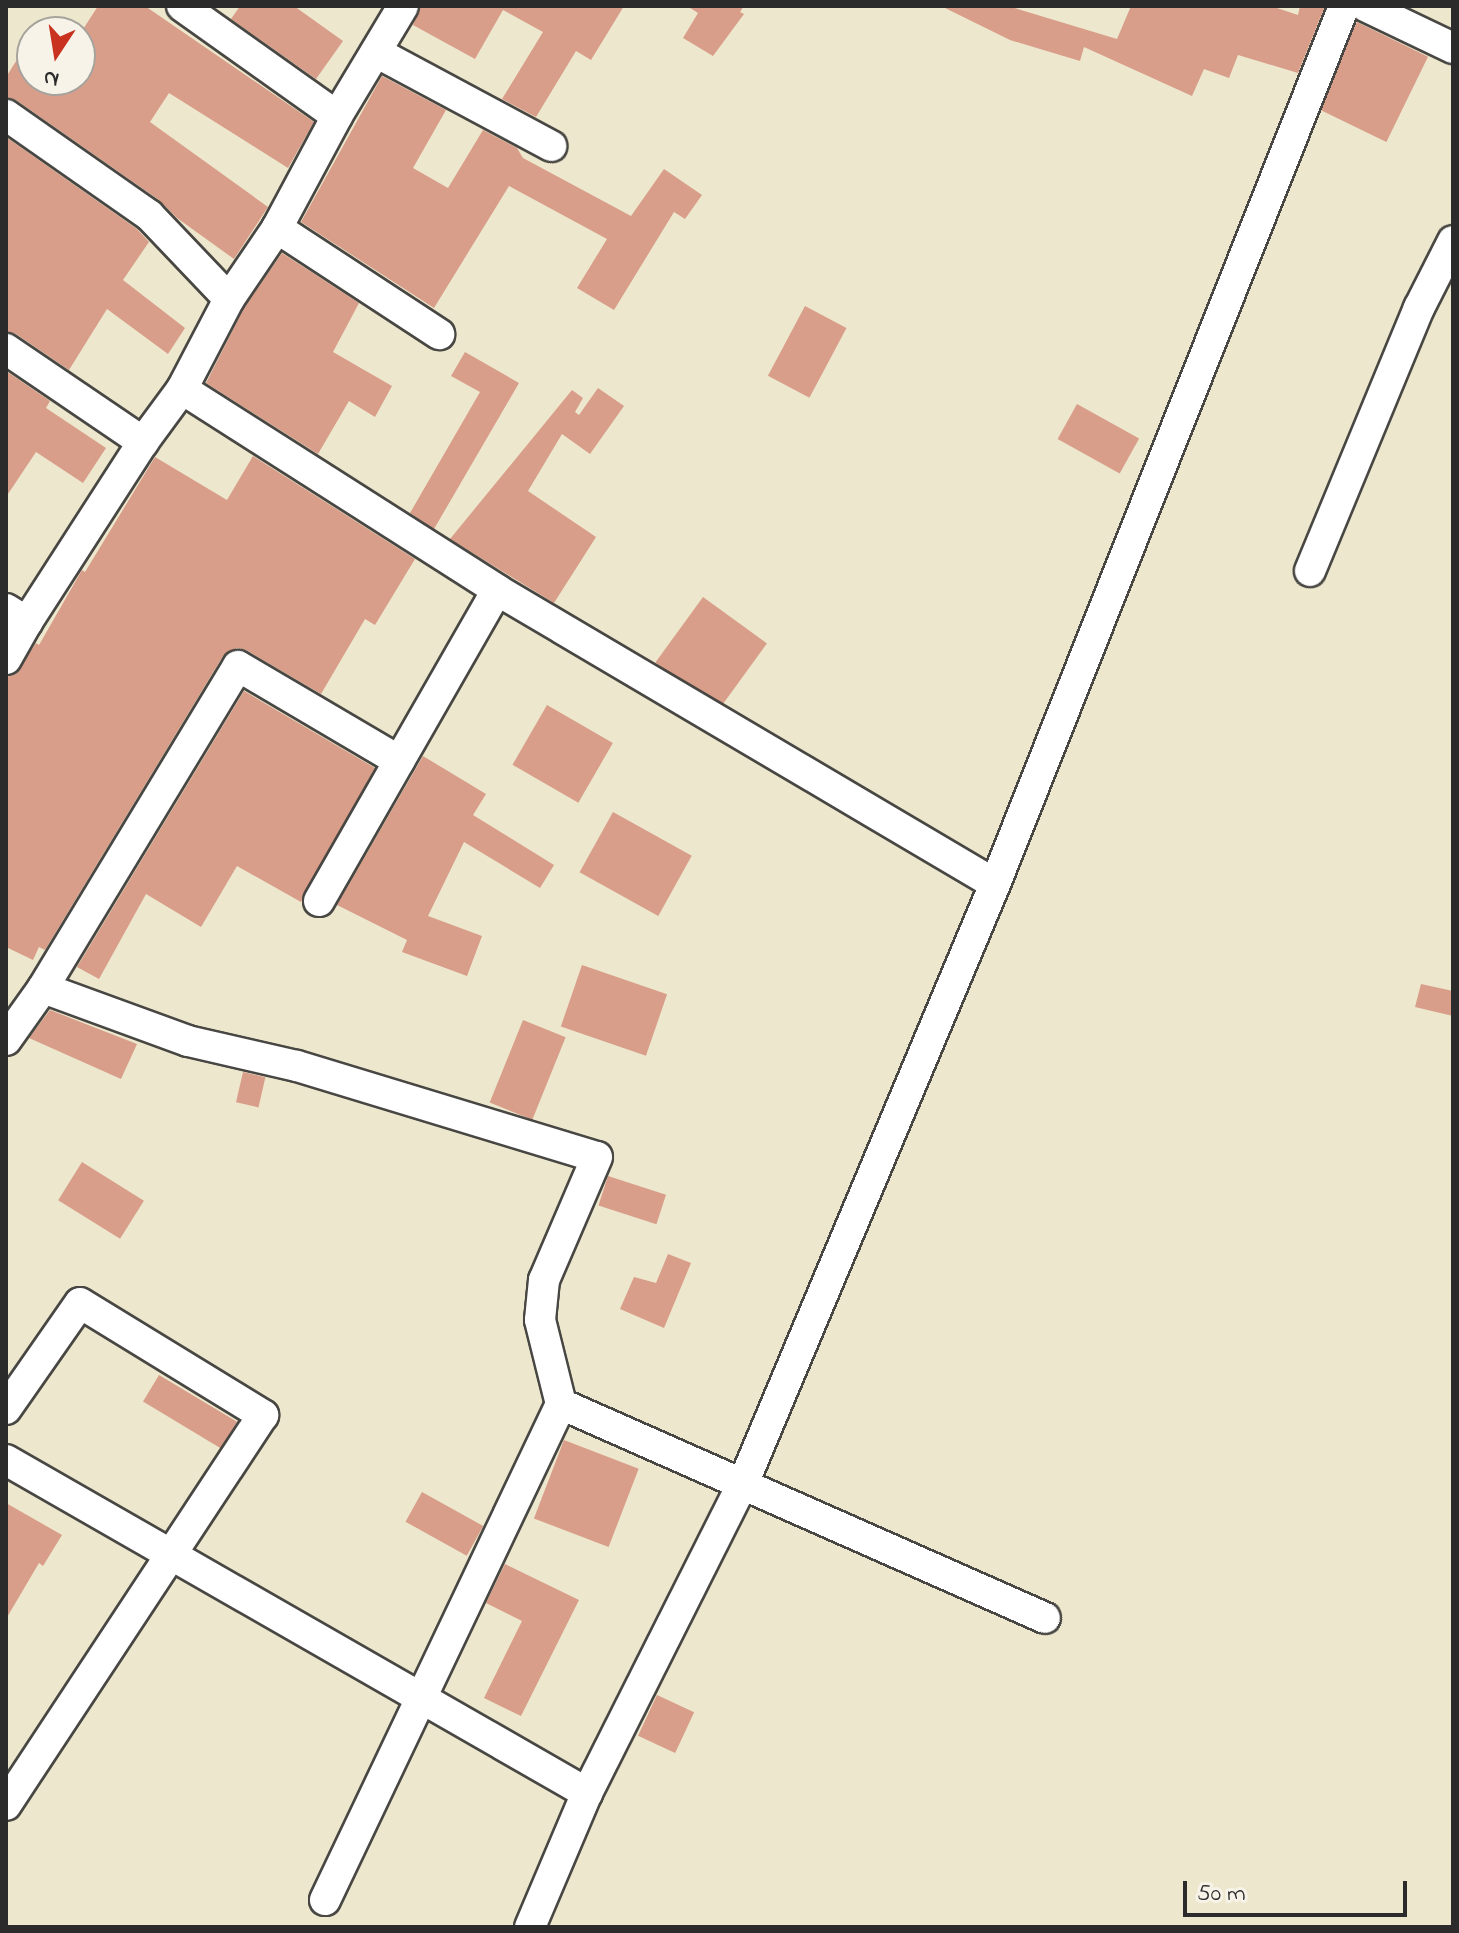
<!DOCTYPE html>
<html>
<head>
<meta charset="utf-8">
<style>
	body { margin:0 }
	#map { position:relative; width:1459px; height:1933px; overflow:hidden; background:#ece7cd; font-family:"Indie Flower",sans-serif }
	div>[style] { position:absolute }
	.building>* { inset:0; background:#d99e8a; transform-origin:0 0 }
	.roads { filter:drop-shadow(2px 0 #484743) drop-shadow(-2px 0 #484743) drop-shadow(0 2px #484743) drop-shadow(0 -2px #484743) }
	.street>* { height:30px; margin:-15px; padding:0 15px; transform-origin:15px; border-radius:15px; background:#fff }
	span { translate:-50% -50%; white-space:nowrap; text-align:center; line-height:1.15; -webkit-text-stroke:7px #f7f3e8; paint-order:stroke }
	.frame { position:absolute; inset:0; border:8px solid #2b2b2b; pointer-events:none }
	.north { position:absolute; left:16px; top:16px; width:80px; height:80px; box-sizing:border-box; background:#f7f3e8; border:2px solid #a5a39c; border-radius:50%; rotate:192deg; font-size:22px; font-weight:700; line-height:32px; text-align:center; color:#2b2b2b }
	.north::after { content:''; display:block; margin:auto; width:28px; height:36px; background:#c8321e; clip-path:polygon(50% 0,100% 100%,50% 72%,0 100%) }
	.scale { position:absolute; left:1183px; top:1881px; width:224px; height:36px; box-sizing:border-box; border:4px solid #2b2b2b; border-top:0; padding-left:10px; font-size:24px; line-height:28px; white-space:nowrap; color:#2b2b2b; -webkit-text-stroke:6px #f7f3e8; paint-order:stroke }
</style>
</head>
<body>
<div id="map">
	<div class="building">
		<i style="clip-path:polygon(98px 6px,145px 6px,314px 122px,288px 168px,169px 93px,150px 122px,268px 207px,234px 259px,177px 218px,159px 200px,16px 100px,6px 97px,6px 77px,32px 36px,32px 80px,80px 80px,80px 34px)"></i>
		<i style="clip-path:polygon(240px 6px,294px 6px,343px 41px,316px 79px,231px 19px)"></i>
		<i style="clip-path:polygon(421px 6px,624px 6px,591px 60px,576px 51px,536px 117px,502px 99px,543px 32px,503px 10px,475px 59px,413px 25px)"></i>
		<i style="clip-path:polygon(687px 6px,744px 6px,740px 12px,744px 14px,713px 56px,683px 38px,698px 13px)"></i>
		<i style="clip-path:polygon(941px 6px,1008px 6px,1117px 39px,1131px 6px,1271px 6px,1298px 15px,1300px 6px,1325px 6px,1298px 73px,1238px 55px,1229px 78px,1204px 69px,1192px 96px,1084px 47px,1080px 61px,1010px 40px)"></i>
		<i style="left:1357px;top:22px;width:79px;height:95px;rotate:26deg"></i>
		<i style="clip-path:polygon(382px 76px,446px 110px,413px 168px,448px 188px,483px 130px,517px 148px,523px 158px,631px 216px,664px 169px,702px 195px,685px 219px,674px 212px,614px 310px,577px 288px,607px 239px,509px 186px,434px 308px,301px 222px)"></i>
		<i style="clip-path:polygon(6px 137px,137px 229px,149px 242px,123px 280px,185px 328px,168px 354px,107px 309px,69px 370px,16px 334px,6px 331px)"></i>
		<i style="clip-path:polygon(282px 253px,359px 303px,333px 352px,392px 386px,375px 417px,349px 401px,318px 454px,206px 383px,244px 308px)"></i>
		<i style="left:805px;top:306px;width:47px;height:79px;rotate:28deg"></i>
		<i style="clip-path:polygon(465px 352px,519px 383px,434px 529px,410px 513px,480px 392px,451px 376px)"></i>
		<i style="clip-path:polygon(6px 371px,50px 401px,46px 408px,106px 448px,83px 483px,36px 452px,6px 497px)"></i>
		<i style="clip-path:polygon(598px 388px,624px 406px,590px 454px,562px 434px,528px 491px,596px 537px,554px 603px,450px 539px,572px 390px,583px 398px,575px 412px,579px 415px)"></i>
		<i style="left:1077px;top:404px;width:71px;height:40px;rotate:29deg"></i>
		<i style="clip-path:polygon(253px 456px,415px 559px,375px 625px,365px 619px,321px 694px,246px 650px,237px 648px,223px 656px,45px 950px,39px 947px,33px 960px,6px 947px,6px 677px,16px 674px,36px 643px,39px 645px,82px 570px,85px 572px,155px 457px,227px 500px)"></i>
		<i style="left:703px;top:597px;width:79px;height:81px;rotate:36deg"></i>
		<i style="clip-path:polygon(244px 691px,375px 768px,301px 902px,237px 866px,201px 927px,146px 894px,99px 979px,77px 967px)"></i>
		<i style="left:547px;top:705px;width:76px;height:69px;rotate:30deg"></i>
		<i style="clip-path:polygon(423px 756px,486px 794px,473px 815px,554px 865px,540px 888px,464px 842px,428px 916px,482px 936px,467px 976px,402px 952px,407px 940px,337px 905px)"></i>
		<i style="left:613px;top:812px;width:90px;height:69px;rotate:29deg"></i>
		<i style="left:582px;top:965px;width:90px;height:65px;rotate:19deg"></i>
		<i style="clip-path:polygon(1421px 984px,1453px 991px,1453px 1016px,1415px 1007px)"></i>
		<i style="clip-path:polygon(50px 1010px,137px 1044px,121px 1079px,29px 1038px)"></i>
		<i style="left:523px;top:1020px;width:46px;height:89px;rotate:22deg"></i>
		<i style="left:243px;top:1072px;width:23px;height:31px;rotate:13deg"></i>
		<i style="left:82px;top:1162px;width:73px;height:45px;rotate:32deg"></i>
		<i style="left:608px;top:1176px;width:61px;height:31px;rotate:18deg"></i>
		<i style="clip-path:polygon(668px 1254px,691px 1263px,664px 1328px,620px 1309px,634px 1277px,656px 1283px)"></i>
		<i style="left:159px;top:1375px;width:91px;height:31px;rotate:31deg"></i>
		<i style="left:564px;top:1440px;width:80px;height:84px;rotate:21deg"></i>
		<i style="left:422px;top:1492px;width:70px;height:34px;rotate:29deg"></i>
		<i style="clip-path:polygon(6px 1503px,62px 1535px,43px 1566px,39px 1563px,6px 1619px)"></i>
		<i style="clip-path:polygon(505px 1564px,579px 1600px,521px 1716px,484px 1698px,522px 1621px,486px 1603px)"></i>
		<i style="left:657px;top:1695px;width:41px;height:45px;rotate:25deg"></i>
	</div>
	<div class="roads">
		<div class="street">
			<i style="left:182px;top:6px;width:190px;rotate:35.4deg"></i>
			<i style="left:1365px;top:6px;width:98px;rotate:25.5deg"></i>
			<i style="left:376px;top:52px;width:199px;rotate:28.2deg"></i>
			<i style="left:6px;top:115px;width:174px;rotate:35deg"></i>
			<i style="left:149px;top:215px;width:116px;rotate:46.4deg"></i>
			<i style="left:277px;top:228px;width:194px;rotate:33.2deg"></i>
			<i style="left:6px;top:349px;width:166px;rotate:34.2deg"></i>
			<i style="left:182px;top:389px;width:374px;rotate:32.5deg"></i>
			<i style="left:497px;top:590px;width:578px;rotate:30.56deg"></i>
			<i style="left:1310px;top:571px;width:285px;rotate:-67.5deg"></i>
			<i style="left:1419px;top:308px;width:75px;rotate:-63.1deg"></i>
			<i style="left:6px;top:609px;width:25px;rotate:32deg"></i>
			<i style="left:27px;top:622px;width:214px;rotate:-57.2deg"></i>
			<i style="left:143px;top:442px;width:66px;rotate:-53.7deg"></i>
			<i style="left:182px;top:389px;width:102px;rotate:-62.4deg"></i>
			<i style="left:229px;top:299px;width:86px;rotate:-55.9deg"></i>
			<i style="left:277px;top:228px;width:127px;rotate:-61.8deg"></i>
			<i style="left:337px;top:116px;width:128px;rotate:-59deg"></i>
			<i style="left:6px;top:659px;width:43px;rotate:-60.4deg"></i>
			<i style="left:319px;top:901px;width:358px;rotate:-60.2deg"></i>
			<i style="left:43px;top:988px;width:154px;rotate:20.1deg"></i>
			<i style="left:188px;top:1041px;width:112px;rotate:12.9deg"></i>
			<i style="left:297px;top:1066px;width:313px;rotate:16.9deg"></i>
			<i style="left:597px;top:1157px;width:134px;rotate:113.3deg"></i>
			<i style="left:544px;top:1280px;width:40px;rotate:95.7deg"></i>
			<i style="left:540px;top:1320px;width:87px;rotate:76deg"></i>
			<i style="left:6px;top:1040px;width:64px;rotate:-54.6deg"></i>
			<i style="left:43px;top:988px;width:376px;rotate:-58.8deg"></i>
			<i style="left:238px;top:666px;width:187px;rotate:30.5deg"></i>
			<i style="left:6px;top:1409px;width:129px;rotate:-55.1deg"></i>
			<i style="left:80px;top:1303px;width:215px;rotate:31.5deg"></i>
			<i style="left:263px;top:1415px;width:467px;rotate:123.4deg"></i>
			<i style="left:6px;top:1460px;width:670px;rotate:29.82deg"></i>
			<i style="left:325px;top:1900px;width:549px;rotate:-64.55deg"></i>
			<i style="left:561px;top:1404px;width:529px;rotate:23.85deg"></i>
			<i style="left:530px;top:1927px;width:146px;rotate:-67deg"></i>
			<i style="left:587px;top:1793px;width:352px;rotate:-63.3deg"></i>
			<i style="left:745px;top:1479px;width:645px;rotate:-67.21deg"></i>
			<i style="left:995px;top:884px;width:945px;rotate:-68.32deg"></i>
		</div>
	</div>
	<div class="frame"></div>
	<div class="north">N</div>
	<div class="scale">50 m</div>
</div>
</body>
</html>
